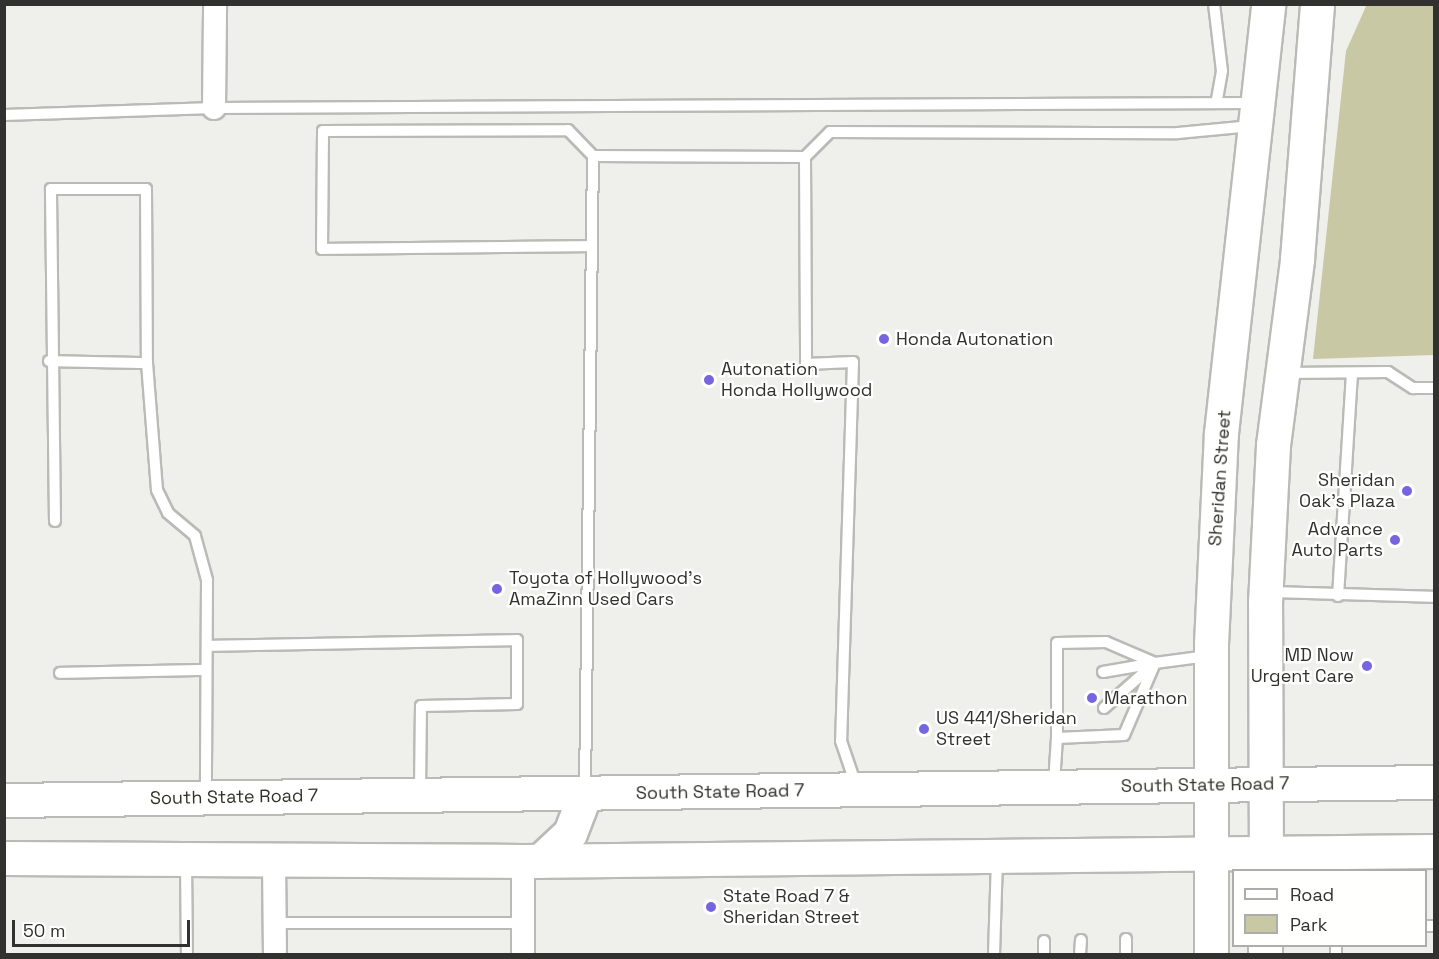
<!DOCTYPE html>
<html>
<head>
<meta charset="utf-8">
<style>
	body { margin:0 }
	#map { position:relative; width:1439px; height:959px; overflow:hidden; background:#efefeb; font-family:"Space Grotesk",sans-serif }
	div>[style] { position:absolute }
	.green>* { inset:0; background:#c9c8a5 }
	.roads { filter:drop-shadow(2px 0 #babab6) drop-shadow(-2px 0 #babab6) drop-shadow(0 2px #babab6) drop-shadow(0 -2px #babab6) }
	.lane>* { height:10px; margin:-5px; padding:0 5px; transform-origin:5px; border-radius:5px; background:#fff }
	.street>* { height:22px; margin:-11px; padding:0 11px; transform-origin:11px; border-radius:11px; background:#fff }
	.primary>* { height:33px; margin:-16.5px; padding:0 16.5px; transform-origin:16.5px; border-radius:16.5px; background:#fff }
	.dots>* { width:16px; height:16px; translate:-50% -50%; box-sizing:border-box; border:3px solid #fffffe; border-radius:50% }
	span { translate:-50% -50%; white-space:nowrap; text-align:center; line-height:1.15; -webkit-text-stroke:4.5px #fffffe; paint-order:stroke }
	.poi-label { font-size:18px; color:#313130 }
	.left { translate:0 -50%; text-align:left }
	.right { translate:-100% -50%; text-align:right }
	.street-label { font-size:18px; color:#313130 }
	.frame { position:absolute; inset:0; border:6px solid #313130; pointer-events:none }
	.legend { position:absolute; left:1232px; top:869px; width:195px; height:78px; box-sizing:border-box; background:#fffffe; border:2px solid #adadac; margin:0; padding:8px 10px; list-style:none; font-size:18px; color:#313130 }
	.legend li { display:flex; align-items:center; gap:12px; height:30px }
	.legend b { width:30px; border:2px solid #adadac }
	.scale { position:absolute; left:12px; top:920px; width:178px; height:27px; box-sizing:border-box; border:3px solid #313130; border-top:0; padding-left:8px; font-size:18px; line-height:21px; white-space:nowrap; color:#313130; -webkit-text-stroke:4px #fffffe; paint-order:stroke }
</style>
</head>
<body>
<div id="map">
	<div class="green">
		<i style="clip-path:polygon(1367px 4px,1434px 5px,1434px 355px,1313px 359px,1346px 51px)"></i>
	</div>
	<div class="roads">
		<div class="lane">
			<i style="left:1214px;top:4px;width:67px;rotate:83.2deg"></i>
			<i style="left:1222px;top:71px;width:29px;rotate:100deg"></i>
			<i style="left:4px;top:115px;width:210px;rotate:-1.9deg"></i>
			<i style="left:214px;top:108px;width:1038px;rotate:-0.28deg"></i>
			<i style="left:805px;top:157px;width:207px;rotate:89.7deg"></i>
			<i style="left:806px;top:364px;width:47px;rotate:-2.4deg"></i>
			<i style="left:853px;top:362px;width:379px;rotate:91.8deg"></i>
			<i style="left:841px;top:741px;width:46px;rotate:71.2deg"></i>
			<i style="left:592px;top:246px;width:270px;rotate:179.4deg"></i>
			<i style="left:322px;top:249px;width:118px;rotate:-89.5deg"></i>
			<i style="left:323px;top:131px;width:245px;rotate:-0.2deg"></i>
			<i style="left:568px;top:130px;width:36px;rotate:46deg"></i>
			<i style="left:49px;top:361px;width:98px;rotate:1.2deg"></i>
			<i style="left:1286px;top:373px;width:102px;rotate:-0.6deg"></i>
			<i style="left:1388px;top:372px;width:30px;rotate:33deg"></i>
			<i style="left:1413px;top:388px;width:21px"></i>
			<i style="left:55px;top:521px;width:332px;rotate:-90.7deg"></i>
			<i style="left:51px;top:189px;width:95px"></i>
			<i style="left:146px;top:189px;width:174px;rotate:89.7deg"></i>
			<i style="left:147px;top:363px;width:127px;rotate:85.5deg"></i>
			<i style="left:157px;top:490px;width:25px;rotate:64deg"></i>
			<i style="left:168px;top:513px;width:35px;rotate:40deg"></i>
			<i style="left:195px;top:536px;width:46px;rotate:74.7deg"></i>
			<i style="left:207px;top:580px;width:214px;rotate:90.3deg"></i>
			<i style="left:1270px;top:592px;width:164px;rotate:1.7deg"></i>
			<i style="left:1338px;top:596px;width:223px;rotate:-86.4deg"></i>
			<i style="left:207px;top:646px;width:310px;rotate:-1.1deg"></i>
			<i style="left:517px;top:640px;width:64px;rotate:90deg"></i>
			<i style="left:517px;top:704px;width:96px;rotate:178.8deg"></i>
			<i style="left:421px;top:706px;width:84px;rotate:90.7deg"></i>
			<i style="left:1103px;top:672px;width:53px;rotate:-9.8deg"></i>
			<i style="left:1155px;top:663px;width:68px;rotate:138.6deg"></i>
			<i style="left:60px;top:673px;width:146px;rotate:-1.2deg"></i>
			<i style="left:1057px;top:738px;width:95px;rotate:-90deg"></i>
			<i style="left:1057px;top:643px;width:49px;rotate:-1.2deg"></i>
			<i style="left:1106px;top:642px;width:53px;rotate:23.2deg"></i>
			<i style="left:1054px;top:783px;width:45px;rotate:-86.2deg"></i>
			<i style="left:1057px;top:738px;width:67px;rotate:-2.6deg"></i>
			<i style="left:1124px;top:735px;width:78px;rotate:-66.7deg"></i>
			<i style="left:1155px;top:663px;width:53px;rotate:-7.5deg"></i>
			<i style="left:585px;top:790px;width:634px;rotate:-89.28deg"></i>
			<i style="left:593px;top:156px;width:212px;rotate:0.3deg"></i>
			<i style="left:805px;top:157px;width:35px;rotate:-45deg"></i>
			<i style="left:830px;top:132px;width:348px;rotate:0.2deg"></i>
			<i style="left:1178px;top:133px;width:74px;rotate:-5.4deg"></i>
			<i style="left:186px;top:862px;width:92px;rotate:89.4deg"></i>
			<i style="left:275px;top:923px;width:247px"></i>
			<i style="left:1426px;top:926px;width:8px"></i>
			<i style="left:1126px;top:939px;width:15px;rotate:90deg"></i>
			<i style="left:1044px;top:941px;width:13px;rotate:90deg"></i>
			<i style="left:1336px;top:946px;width:8px;rotate:90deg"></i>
			<i style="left:994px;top:954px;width:95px;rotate:-88.2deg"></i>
			<i style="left:1080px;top:954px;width:14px;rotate:-86deg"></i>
		</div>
		<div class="street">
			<i style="left:214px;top:108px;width:104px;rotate:-89.4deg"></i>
			<i style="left:274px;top:860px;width:94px;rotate:89.4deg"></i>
			<i style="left:523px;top:954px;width:93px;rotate:-90deg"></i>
		</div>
		<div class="primary">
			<i style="left:4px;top:800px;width:1430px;rotate:-0.72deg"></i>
			<i style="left:4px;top:858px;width:519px;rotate:0.33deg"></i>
			<i style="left:523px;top:861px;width:911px;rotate:-0.63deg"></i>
			<i style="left:540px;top:861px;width:41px;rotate:-43deg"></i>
			<i style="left:570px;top:833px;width:42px;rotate:-69deg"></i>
			<i style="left:1266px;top:870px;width:267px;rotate:-90.2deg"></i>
			<i style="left:1265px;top:603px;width:158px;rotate:-87.1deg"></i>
			<i style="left:1273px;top:445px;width:188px;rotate:-82.6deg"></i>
			<i style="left:1297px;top:259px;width:256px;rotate:-85.5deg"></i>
			<i style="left:1211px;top:954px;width:310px;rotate:-90deg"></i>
			<i style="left:1211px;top:644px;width:211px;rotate:-87.3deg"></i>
			<i style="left:1221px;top:433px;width:432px;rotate:-83.7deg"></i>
			<i style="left:1265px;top:954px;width:8px;rotate:-90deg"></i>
		</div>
	</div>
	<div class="dots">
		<i style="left:884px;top:339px;background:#7565e0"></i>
		<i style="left:709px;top:380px;background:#7565e0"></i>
		<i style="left:1407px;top:491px;background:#7565e0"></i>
		<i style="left:1395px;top:540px;background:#7565e0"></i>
		<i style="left:497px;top:589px;background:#7565e0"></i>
		<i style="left:1367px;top:666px;background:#7565e0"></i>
		<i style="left:1092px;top:698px;background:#7565e0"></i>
		<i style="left:924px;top:729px;background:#7565e0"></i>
		<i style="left:711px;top:907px;background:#7565e0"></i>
	</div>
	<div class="poi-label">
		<span class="left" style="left:896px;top:339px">Honda Autonation</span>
		<span class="left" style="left:721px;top:380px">Autonation<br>Honda Hollywood</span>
		<span class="right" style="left:1395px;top:491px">Sheridan<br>Oak's Plaza</span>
		<span class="right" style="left:1383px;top:540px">Advance<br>Auto Parts</span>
		<span class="left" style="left:509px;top:589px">Toyota of Hollywood's<br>AmaZinn Used Cars</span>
		<span class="right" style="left:1354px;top:666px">MD Now<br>Urgent Care</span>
		<span class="left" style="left:1104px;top:698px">Marathon</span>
		<span class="left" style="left:936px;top:729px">US 441/Sheridan<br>Street</span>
		<span class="left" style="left:723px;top:907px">State Road 7 &amp;<br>Sheridan Street</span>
	</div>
	<div class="street-label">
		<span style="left:1220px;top:478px;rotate:-86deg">Sheridan Street</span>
		<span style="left:1205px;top:785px;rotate:-1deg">South State Road 7</span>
		<span style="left:720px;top:792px;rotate:-1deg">South State Road 7</span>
		<span style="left:234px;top:797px;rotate:-1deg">South State Road 7</span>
	</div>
	<div class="frame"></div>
	<ul class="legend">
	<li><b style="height:8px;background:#fff"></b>Road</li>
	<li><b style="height:16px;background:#c9c8a5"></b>Park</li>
	</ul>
	<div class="scale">50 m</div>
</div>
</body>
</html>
